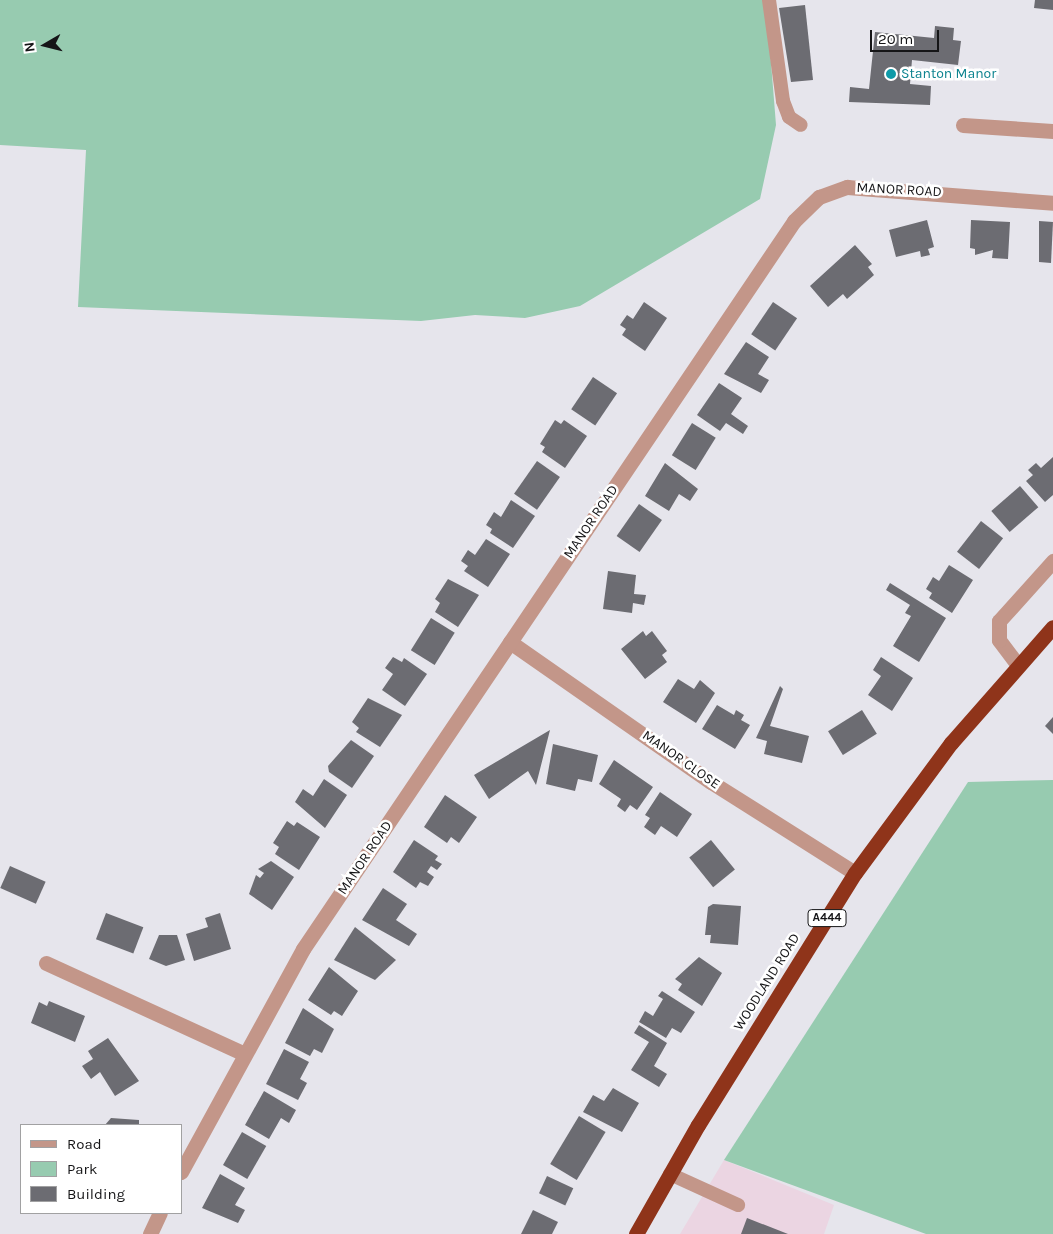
<!DOCTYPE html>
<html>
<head>
<meta charset="utf-8">
<style>
	body { margin:0 }
	#map { position:relative; width:1053px; height:1234px; overflow:hidden; background:#e6e5ec; font-family:Karla,sans-serif }
	div>[style] { position:absolute }
	.commercial>* { inset:0; background:#ebd5e2 }
	.green>* { inset:0; background:#97cbb0 }
	.building>* { inset:0; background:#6c6c72; transform-origin:0 0 }
	.lane>* { height:14px; margin:-7px; padding:0 7px; transform-origin:7px; border-radius:7px; background:#c39689 }
	.street>* { height:15px; margin:-7.5px; padding:0 7.5px; transform-origin:7.5px; border-radius:7.5px; background:#c39689 }
	.highway>* { height:15px; margin:-7.5px; padding:0 7.5px; transform-origin:7.5px; border-radius:7.5px; background:#8f341a }
	.dots>* { width:14px; height:14px; translate:-50% -50%; box-sizing:border-box; border:2px solid #fff; border-radius:50% }
	span { translate:-50% -50%; white-space:nowrap; text-align:center; line-height:1.15; -webkit-text-stroke:5px #fff; paint-order:stroke }
	.shield-label span { padding:1px 4px; background:#fff; border:1px solid; border-radius:4px; -webkit-text-stroke-width:0 }
	.shield-label { font-size:12px; color:#151517; font-weight:700 }
	.culture-label { font-size:14px; color:#0d838f }
	.left { translate:0 -50%; text-align:left }
	.street-label { font-size:14px; color:#151517 }
	.legend { position:absolute; left:20px; top:1124px; width:162px; height:90px; box-sizing:border-box; background:#fff; border:1px solid #a1a1a2; margin:0; padding:6px 9px; list-style:none; font-size:15px; color:#151517 }
	.legend li { display:flex; align-items:center; gap:10px; height:25px }
	.legend b { width:25px; border:1px solid #a1a1a2 }
	.north { position:absolute; left:20px; top:20px; width:50px; height:50px; -webkit-text-stroke:4px #fff; paint-order:stroke; rotate:262deg; font-size:14px; font-weight:700; line-height:20px; text-align:center; color:#151517 }
	.north::after { content:''; display:block; margin:auto; width:18px; height:22px; background:#151517; clip-path:polygon(50% 0,100% 100%,50% 72%,0 100%) }
	.scale { position:absolute; left:870px; top:30px; width:69px; height:22px; box-sizing:border-box; border:2px solid #151517; border-top:0; padding-left:6px; font-size:15px; line-height:18px; white-space:nowrap; color:#151517; -webkit-text-stroke:4px #fff; paint-order:stroke }
</style>
</head>
<body>
<div id="map">
	<div class="commercial">
		<i style="clip-path:polygon(724px 1160px,834px 1205px,824px 1234px,680px 1234px)"></i>
	</div>
	<div class="green">
		<i style="clip-path:polygon(0 0,766px 0,776px 125px,760px 199px,580px 306px,525px 318px,475px 315px,421px 321px,78px 307px,86px 150px,0 145px)"></i>
		<i style="clip-path:polygon(1053px 780px,1053px 1234px,926px 1234px,724px 1160px,968px 782px)"></i>
	</div>
	<div class="building">
		<i style="clip-path:polygon(1035px 0,1053px 0,1053px 10px,1034px 8px)"></i>
		<i style="clip-path:polygon(805px 5px,813px 80px,791px 82px,779px 8px)"></i>
		<i style="clip-path:polygon(935px 26px,954px 28px,953px 40px,961px 41px,958px 65px,912px 60px,910px 84px,931px 86px,930px 105px,849px 102px,850px 87px,869px 89px,875px 32px,934px 38px)"></i>
		<i style="clip-path:polygon(927px 220px,934px 247px,928px 249px,930px 255px,921px 257px,920px 251px,896px 257px,889px 230px)"></i>
		<i style="clip-path:polygon(971px 220px,1010px 222px,1008px 259px,992px 258px,993px 250px,975px 255px,975px 249px,970px 248px)"></i>
		<i style="clip-path:polygon(1039px 221px,1053px 222px,1051px 263px,1039px 262px)"></i>
		<i style="clip-path:polygon(855px 245px,872px 264px,868px 267px,874px 275px,847px 299px,843px 294px,828px 307px,810px 286px)"></i>
		<i style="clip-path:polygon(644px 302px,667px 318px,645px 351px,622px 335px,626px 329px,620px 325px,627px 315px,633px 319px)"></i>
		<i style="left:773px;top:302px;width:29px;height:39px;rotate:34deg"></i>
		<i style="clip-path:polygon(746px 342px,769px 357px,758px 374px,769px 380px,761px 393px,724px 374px)"></i>
		<i style="left:593px;top:377px;width:29px;height:39px;rotate:34deg"></i>
		<i style="clip-path:polygon(719px 383px,742px 398px,731px 414px,748px 426px,743px 434px,726px 423px,720px 431px,697px 415px)"></i>
		<i style="clip-path:polygon(555px 420px,561px 424px,564px 420px,587px 436px,565px 468px,542px 452px,545px 447px,540px 444px)"></i>
		<i style="left:692px;top:423px;width:28px;height:38px;rotate:32deg"></i>
		<i style="clip-path:polygon(1053px 457px,1053px 495px,1045px 502px,1026px 481px,1033px 475px,1028px 470px,1036px 463px,1041px 468px)"></i>
		<i style="left:537px;top:461px;width:28px;height:40px;rotate:35deg"></i>
		<i style="clip-path:polygon(665px 463px,698px 489px,690px 501px,679px 494px,669px 511px,645px 496px)"></i>
		<i style="left:1020px;top:486px;width:28px;height:38px;rotate:49deg"></i>
		<i style="clip-path:polygon(511px 500px,535px 516px,513px 548px,490px 533px,492px 529px,486px 525px,494px 512px,501px 517px)"></i>
		<i style="left:639px;top:504px;width:28px;height:39px;rotate:35deg"></i>
		<i style="left:981px;top:521px;width:28px;height:39px;rotate:38deg"></i>
		<i style="clip-path:polygon(486px 539px,510px 554px,488px 587px,464px 571px,468px 566px,461px 561px,468px 550px,475px 555px)"></i>
		<i style="clip-path:polygon(949px 565px,973px 580px,952px 613px,929px 598px,932px 593px,926px 589px,933px 577px,939px 581px)"></i>
		<i style="clip-path:polygon(608px 571px,636px 575px,634px 594px,646px 595px,644px 605px,633px 603px,632px 613px,603px 609px)"></i>
		<i style="clip-path:polygon(448px 579px,479px 595px,458px 627px,435px 612px,440px 603px,435px 599px)"></i>
		<i style="clip-path:polygon(890px 583px,946px 618px,919px 662px,893px 646px,911px 616px,905px 613px,910px 605px,886px 590px)"></i>
		<i style="left:431px;top:618px;width:28px;height:38px;rotate:32deg"></i>
		<i style="clip-path:polygon(643px 631px,646px 636px,652px 631px,667px 651px,662px 655px,667px 662px,645px 679px,621px 649px)"></i>
		<i style="clip-path:polygon(393px 657px,402px 662px,404px 658px,427px 674px,405px 706px,382px 690px,393px 674px,385px 668px)"></i>
		<i style="clip-path:polygon(881px 657px,913px 678px,892px 711px,868px 695px,881px 676px,873px 670px)"></i>
		<i style="clip-path:polygon(678px 679px,694px 689px,700px 680px,715px 693px,696px 723px,663px 702px)"></i>
		<i style="clip-path:polygon(780px 686px,783px 689px,770px 726px,809px 736px,802px 763px,764px 754px,767px 741px,756px 738px)"></i>
		<i style="clip-path:polygon(368px 698px,402px 715px,380px 747px,356px 732px,359px 728px,352px 722px)"></i>
		<i style="clip-path:polygon(717px 705px,734px 715px,736px 710px,744px 715px,741px 720px,750px 725px,735px 749px,702px 729px)"></i>
		<i style="left:862px;top:710px;width:28px;height:40px;rotate:58deg"></i>
		<i style="clip-path:polygon(1053px 717px,1053px 734px,1045px 726px)"></i>
		<i style="clip-path:polygon(550px 730px,536px 785px,528px 771px,489px 799px,474px 775px)"></i>
		<i style="clip-path:polygon(351px 740px,374px 756px,352px 788px,329px 772px,328px 766px)"></i>
		<i style="clip-path:polygon(553px 744px,598px 755px,592px 782px,578px 779px,575px 791px,546px 784px)"></i>
		<i style="clip-path:polygon(614px 760px,653px 787px,637px 810px,630px 805px,625px 812px,617px 806px,621px 799px,599px 784px)"></i>
		<i style="clip-path:polygon(324px 779px,347px 795px,325px 828px,295px 802px,303px 789px,313px 796px)"></i>
		<i style="clip-path:polygon(660px 792px,692px 814px,677px 837px,661px 826px,655px 835px,644px 827px,650px 818px,645px 815px)"></i>
		<i style="clip-path:polygon(445px 795px,477px 817px,459px 843px,451px 837px,447px 843px,424px 827px)"></i>
		<i style="clip-path:polygon(287px 821px,294px 826px,297px 822px,320px 837px,299px 870px,275px 854px,279px 847px,273px 843px)"></i>
		<i style="clip-path:polygon(414px 840px,438px 856px,435px 860px,442px 864px,437px 870px,431px 866px,427px 872px,434px 877px,428px 886px,420px 882px,416px 888px,393px 872px)"></i>
		<i style="left:711px;top:840px;width:38px;height:28px;rotate:51deg"></i>
		<i style="clip-path:polygon(271px 861px,294px 877px,272px 910px,249px 894px,256px 875px,260px 878px,264px 873px,258px 869px)"></i>
		<i style="left:10px;top:866px;width:39px;height:24px;rotate:24deg"></i>
		<i style="clip-path:polygon(383px 888px,407px 904px,396px 920px,417px 934px,409px 946px,362px 920px)"></i>
		<i style="clip-path:polygon(713px 904px,741px 906px,738px 945px,710px 943px,711px 935px,705px 935px,708px 907px)"></i>
		<i style="left:106px;top:913px;width:40px;height:28px;rotate:21deg"></i>
		<i style="clip-path:polygon(220px 913px,231px 949px,194px 961px,186px 934px,208px 927px,205px 918px)"></i>
		<i style="clip-path:polygon(355px 927px,396px 960px,375px 980px,334px 960px)"></i>
		<i style="clip-path:polygon(159px 935px,177px 935px,185px 960px,166px 966px,149px 959px)"></i>
		<i style="clip-path:polygon(699px 957px,722px 973px,702px 1006px,678px 990px,682px 984px,675px 979px)"></i>
		<i style="clip-path:polygon(329px 967px,358px 991px,342px 1016px,334px 1011px,331px 1015px,308px 1000px)"></i>
		<i style="clip-path:polygon(662px 991px,695px 1012px,681px 1033px,672px 1028px,666px 1038px,639px 1022px,645px 1011px,653px 1016px,663px 999px,658px 996px)"></i>
		<i style="clip-path:polygon(49px 1001px,85px 1016px,75px 1042px,31px 1023px,39px 1002px,47px 1006px)"></i>
		<i style="clip-path:polygon(303px 1008px,334px 1029px,322px 1053px,314px 1049px,310px 1056px,285px 1043px)"></i>
		<i style="clip-path:polygon(639px 1025px,667px 1043px,654px 1066px,667px 1074px,659px 1087px,631px 1070px,649px 1042px,634px 1033px)"></i>
		<i style="clip-path:polygon(108px 1038px,139px 1081px,115px 1096px,100px 1072px,91px 1079px,82px 1066px,93px 1059px,88px 1051px)"></i>
		<i style="clip-path:polygon(284px 1049px,309px 1062px,300px 1079px,307px 1083px,298px 1100px,266px 1084px)"></i>
		<i style="clip-path:polygon(613px 1088px,639px 1103px,622px 1132px,583px 1112px,593px 1095px,604px 1101px)"></i>
		<i style="clip-path:polygon(264px 1091px,296px 1110px,289px 1123px,281px 1118px,269px 1139px,245px 1125px)"></i>
		<i style="left:579px;top:1116px;width:31px;height:56px;rotate:31deg"></i>
		<i style="clip-path:polygon(111px 1118px,139px 1120px,139px 1125px,105px 1125px)"></i>
		<i style="left:242px;top:1132px;width:28px;height:38px;rotate:30deg"></i>
		<i style="clip-path:polygon(220px 1174px,245px 1188px,235px 1205px,245px 1210px,238px 1223px,202px 1208px)"></i>
		<i style="left:547px;top:1176px;width:29px;height:19px;rotate:25deg"></i>
		<i style="clip-path:polygon(533px 1210px,558px 1222px,552px 1234px,521px 1234px)"></i>
		<i style="clip-path:polygon(747px 1218px,788px 1234px,741px 1234px)"></i>
	</div>
	<div class="lane">
		<i style="left:769px;top:0;width:102px;rotate:82.1deg"></i>
		<i style="left:783px;top:101px;width:17px;rotate:69deg"></i>
		<i style="left:789px;top:117px;width:14px;rotate:34deg"></i>
		<i style="left:670px;top:1174px;width:75px;rotate:24.5deg"></i>
	</div>
	<div class="street">
		<i style="left:963px;top:125px;width:90px;rotate:3.8deg"></i>
		<i style="left:510px;top:642px;width:245px;rotate:34.9deg"></i>
		<i style="left:711px;top:782px;width:170px;rotate:32.3deg"></i>
		<i style="left:1017px;top:664px;width:30px;rotate:-127deg"></i>
		<i style="left:999px;top:640px;width:19px;rotate:-90deg"></i>
		<i style="left:999px;top:621px;width:81px;rotate:-48deg"></i>
		<i style="left:46px;top:963px;width:217px;rotate:24.6deg"></i>
		<i style="left:181px;top:1172px;width:254px;rotate:-61.3deg"></i>
		<i style="left:303px;top:949px;width:878px;rotate:-56deg"></i>
		<i style="left:794px;top:221px;width:35px;rotate:-44deg"></i>
		<i style="left:819px;top:197px;width:30px;rotate:-20deg"></i>
		<i style="left:847px;top:187px;width:207px;rotate:4.4deg"></i>
		<i style="left:150px;top:1234px;width:23px;rotate:-65deg"></i>
	</div>
	<div class="highway">
		<i style="left:636px;top:1234px;width:125px;rotate:-60.4deg"></i>
		<i style="left:698px;top:1125px;width:297px;rotate:-58.1deg"></i>
		<i style="left:855px;top:873px;width:162px;rotate:-53.6deg"></i>
		<i style="left:951px;top:743px;width:154px;rotate:-48.7deg"></i>
	</div>
	<div class="dots">
		<i style="left:891px;top:74px;background:#0f9aa8"></i>
	</div>
	<div class="shield-label">
		<span style="left:827px;top:918px">A444</span>
	</div>
	<div class="culture-label">
		<span class="left" style="left:901px;top:74px">Stanton Manor</span>
	</div>
	<div class="street-label">
		<span style="left:899px;top:190px;rotate:3deg">MANOR ROAD</span>
		<span style="left:591px;top:522px;rotate:-56deg">MANOR ROAD</span>
		<span style="left:681px;top:760px;rotate:35deg">MANOR CLOSE</span>
		<span style="left:365px;top:858px;rotate:-56deg">MANOR ROAD</span>
		<span style="left:767px;top:982px;rotate:-58deg">WOODLAND ROAD</span>
	</div>
	<ul class="legend">
	<li><b style="height:6px;background:#c39689"></b>Road</li>
	<li><b style="height:14px;background:#97cbb0"></b>Park</li>
	<li><b style="height:14px;background:#6c6c72"></b>Building</li>
	</ul>
	<div class="north">N</div>
	<div class="scale">20 m</div>
</div>
</body>
</html>
